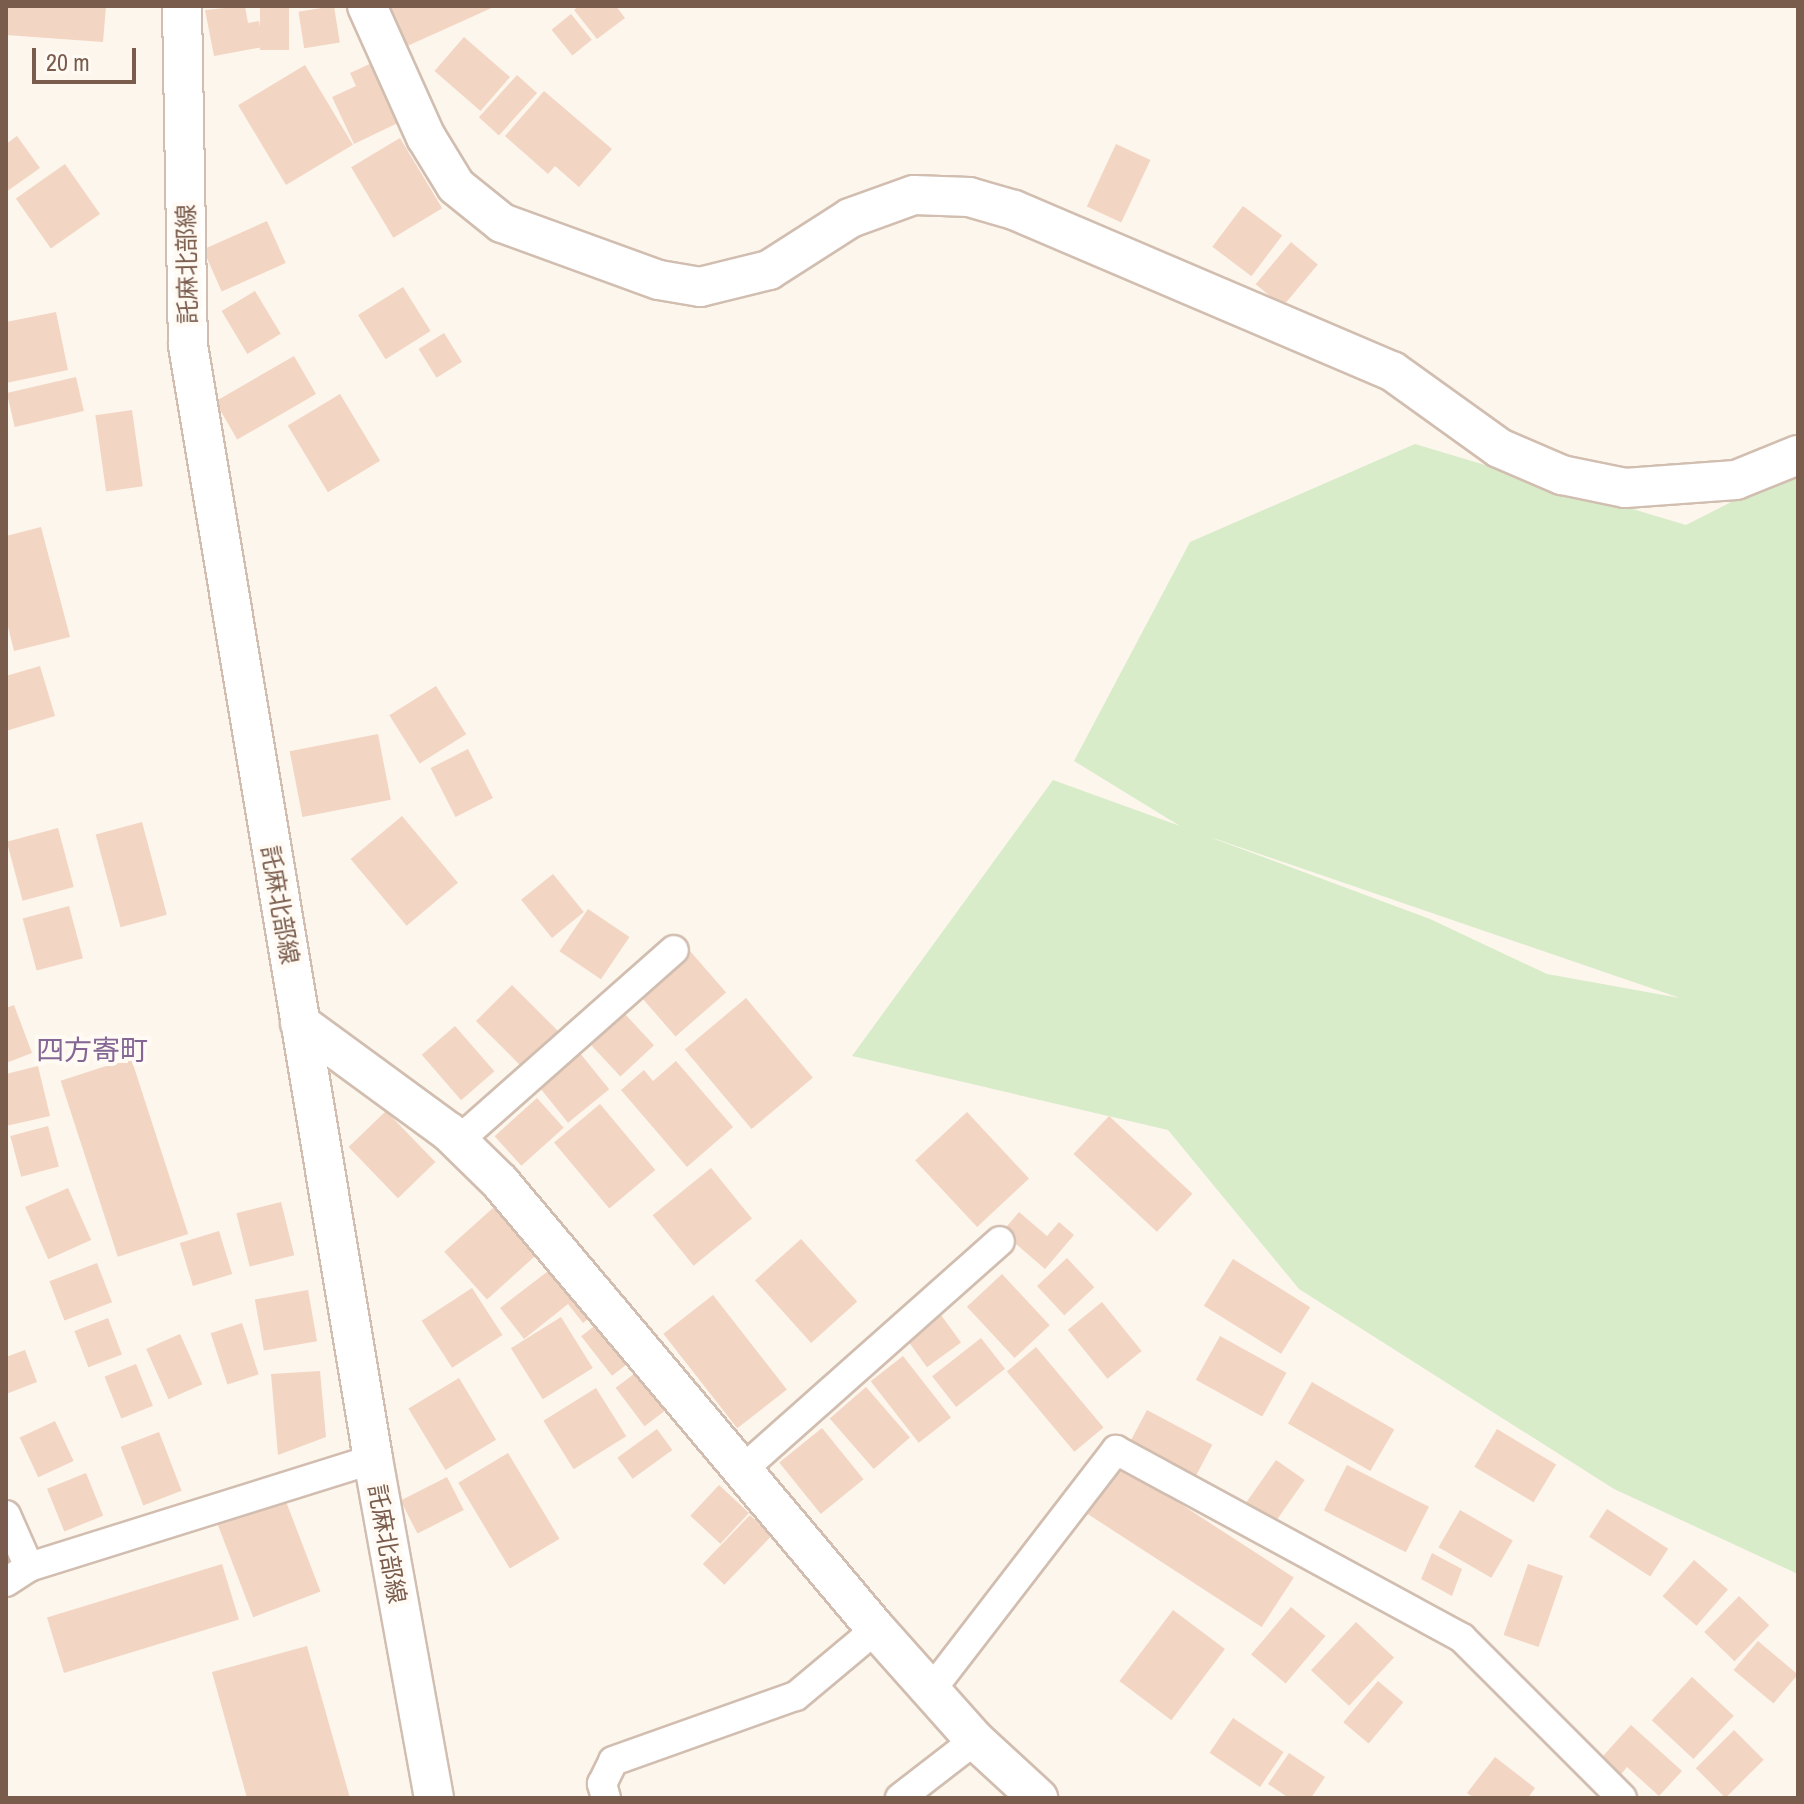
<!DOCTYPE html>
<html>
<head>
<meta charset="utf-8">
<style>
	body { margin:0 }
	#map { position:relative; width:1804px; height:1804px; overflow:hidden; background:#fdf6ec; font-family:"Archivo Narrow","Noto Sans JP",sans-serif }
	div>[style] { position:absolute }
	.green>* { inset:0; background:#d8ecc9 }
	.building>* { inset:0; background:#f3d5c3; transform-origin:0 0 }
	.roads { filter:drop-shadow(2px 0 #d1beb0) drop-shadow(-2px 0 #d1beb0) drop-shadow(0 2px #d1beb0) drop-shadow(0 -2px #d1beb0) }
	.street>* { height:28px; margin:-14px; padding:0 14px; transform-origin:14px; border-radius:14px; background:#fff }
	.secondary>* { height:38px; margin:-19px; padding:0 19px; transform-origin:19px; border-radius:19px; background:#fff }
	span { translate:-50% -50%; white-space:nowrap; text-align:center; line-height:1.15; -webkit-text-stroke:8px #fffaf3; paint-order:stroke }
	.street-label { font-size:24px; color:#7a5c4d }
	.quarter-label { font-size:28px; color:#846695 }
	.frame { position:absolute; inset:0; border:8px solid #7a5c4d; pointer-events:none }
	.scale { position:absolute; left:32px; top:48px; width:104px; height:36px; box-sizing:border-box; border:4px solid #7a5c4d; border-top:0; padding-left:10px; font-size:24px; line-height:28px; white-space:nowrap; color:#7a5c4d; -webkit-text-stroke:6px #fffaf3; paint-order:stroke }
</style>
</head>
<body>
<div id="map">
	<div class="green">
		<i style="clip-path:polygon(evenodd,1415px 444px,1686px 525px,1798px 468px,1798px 1574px,1614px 1489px,1299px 1289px,1168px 1130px,852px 1056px,1053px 780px,1180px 826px,1074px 761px,1190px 542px,1415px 444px,1212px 838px,1213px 838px,1680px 998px,1547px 974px,1430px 919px,1212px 838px)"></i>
	</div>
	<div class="building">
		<i style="clip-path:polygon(6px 6px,106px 6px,103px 42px,6px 35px)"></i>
		<i style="clip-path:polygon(245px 6px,248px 23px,259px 21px,263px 47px,214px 56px,205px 10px)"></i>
		<i style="left:260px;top:6px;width:29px;height:44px"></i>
		<i style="left:334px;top:6px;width:37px;height:36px;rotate:81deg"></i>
		<i style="clip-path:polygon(386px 6px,496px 6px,405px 47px)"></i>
		<i style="clip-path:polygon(579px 6px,616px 6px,625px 18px,597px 39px,574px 10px)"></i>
		<i style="left:571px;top:14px;width:33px;height:25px;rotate:51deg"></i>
		<i style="left:464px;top:37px;width:61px;height:45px;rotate:41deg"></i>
		<i style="clip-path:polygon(374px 62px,402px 121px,354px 144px,332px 97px,356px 86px,350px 73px)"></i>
		<i style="left:305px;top:65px;width:93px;height:78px;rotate:59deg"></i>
		<i style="left:517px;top:75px;width:27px;height:57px;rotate:42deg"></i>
		<i style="clip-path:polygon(544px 91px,612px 149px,579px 187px,555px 166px,548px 174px,505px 136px)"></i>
		<i style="clip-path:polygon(17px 136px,40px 168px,6px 192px,6px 144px)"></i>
		<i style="left:400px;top:138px;width:82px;height:57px;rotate:59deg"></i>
		<i style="left:1116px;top:144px;width:38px;height:69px;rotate:25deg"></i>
		<i style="left:65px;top:164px;width:61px;height:60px;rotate:55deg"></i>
		<i style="left:1243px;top:206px;width:49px;height:51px;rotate:37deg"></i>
		<i style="left:267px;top:221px;width:46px;height:70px;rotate:66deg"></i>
		<i style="left:1291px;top:242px;width:35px;height:55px;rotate:40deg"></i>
		<i style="left:403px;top:287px;width:52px;height:53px;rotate:58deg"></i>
		<i style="left:255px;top:291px;width:50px;height:39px;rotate:59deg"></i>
		<i style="clip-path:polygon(56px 312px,68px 370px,6px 383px,6px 322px)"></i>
		<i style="left:444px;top:333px;width:34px;height:30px;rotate:58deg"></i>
		<i style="left:294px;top:356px;width:44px;height:91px;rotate:60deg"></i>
		<i style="left:76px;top:377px;width:35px;height:71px;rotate:77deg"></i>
		<i style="left:340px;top:394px;width:78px;height:61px;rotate:59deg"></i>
		<i style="left:132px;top:410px;width:77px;height:37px;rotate:82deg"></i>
		<i style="clip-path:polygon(41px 527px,70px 637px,14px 651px,6px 619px,6px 536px)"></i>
		<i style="clip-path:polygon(40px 666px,55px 716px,6px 731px,6px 676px)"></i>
		<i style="left:436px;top:686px;width:57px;height:55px;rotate:58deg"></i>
		<i style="left:378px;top:734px;width:67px;height:90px;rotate:79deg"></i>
		<i style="left:468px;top:749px;width:55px;height:42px;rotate:63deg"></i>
		<i style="left:402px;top:816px;width:87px;height:67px;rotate:50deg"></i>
		<i style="left:142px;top:822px;width:96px;height:48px;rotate:75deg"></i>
		<i style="left:58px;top:828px;width:61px;height:53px;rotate:75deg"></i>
		<i style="left:553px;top:874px;width:49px;height:41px;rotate:51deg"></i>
		<i style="left:69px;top:906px;width:54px;height:48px;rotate:75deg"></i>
		<i style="left:588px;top:909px;width:50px;height:51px;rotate:34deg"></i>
		<i style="left:690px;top:951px;width:55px;height:67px;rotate:49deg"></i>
		<i style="left:512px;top:985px;width:65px;height:51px;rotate:45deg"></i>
		<i style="left:746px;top:998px;width:104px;height:80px;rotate:50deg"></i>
		<i style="clip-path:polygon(14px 1005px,32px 1053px,6px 1063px,6px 1008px)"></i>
		<i style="left:624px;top:1013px;width:44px;height:46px;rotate:47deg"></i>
		<i style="left:455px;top:1026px;width:60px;height:44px;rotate:49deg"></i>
		<i style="left:579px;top:1052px;width:48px;height:53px;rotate:51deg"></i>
		<i style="left:131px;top:1058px;width:185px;height:74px;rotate:72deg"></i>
		<i style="clip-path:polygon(676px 1061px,733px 1127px,687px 1167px,621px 1090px,644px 1070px,653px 1081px)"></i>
		<i style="clip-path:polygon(38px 1066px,50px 1116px,6px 1126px,6px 1074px)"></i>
		<i style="left:537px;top:1098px;width:40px;height:57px;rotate:48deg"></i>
		<i style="left:600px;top:1104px;width:86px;height:60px;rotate:50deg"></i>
		<i style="left:386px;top:1111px;width:71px;height:52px;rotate:46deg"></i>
		<i style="left:967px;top:1112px;width:91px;height:71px;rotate:47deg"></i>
		<i style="left:1109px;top:1116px;width:114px;height:52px;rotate:43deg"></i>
		<i style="left:48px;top:1126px;width:42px;height:39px;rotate:75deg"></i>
		<i style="left:711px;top:1168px;width:65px;height:75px;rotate:51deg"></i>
		<i style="left:68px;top:1188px;width:57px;height:47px;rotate:66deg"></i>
		<i style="left:281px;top:1202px;width:55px;height:46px;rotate:76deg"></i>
		<i style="left:494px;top:1207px;width:64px;height:67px;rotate:48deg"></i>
		<i style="clip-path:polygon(1019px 1212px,1047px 1236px,1059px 1222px,1074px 1235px,1045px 1269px,1002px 1232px)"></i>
		<i style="left:219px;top:1231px;width:45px;height:41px;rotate:73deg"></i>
		<i style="left:801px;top:1239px;width:84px;height:62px;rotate:48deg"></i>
		<i style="left:1067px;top:1258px;width:40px;height:41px;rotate:47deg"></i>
		<i style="left:1233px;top:1259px;width:91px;height:55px;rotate:32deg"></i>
		<i style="left:97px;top:1263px;width:42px;height:51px;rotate:69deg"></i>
		<i style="clip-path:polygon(556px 1265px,594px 1314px,583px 1323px,568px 1304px,524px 1339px,500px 1308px)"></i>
		<i style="left:1002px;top:1274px;width:70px;height:48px;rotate:47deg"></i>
		<i style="left:472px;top:1288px;width:56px;height:60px;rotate:57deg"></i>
		<i style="left:308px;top:1290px;width:52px;height:54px;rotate:80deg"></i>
		<i style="left:713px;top:1295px;width:120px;height:63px;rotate:52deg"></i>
		<i style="left:1102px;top:1302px;width:63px;height:44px;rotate:51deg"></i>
		<i style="left:941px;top:1315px;width:34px;height:42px;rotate:54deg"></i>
		<i style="left:561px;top:1317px;width:60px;height:59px;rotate:58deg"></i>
		<i style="left:108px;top:1318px;width:39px;height:36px;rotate:69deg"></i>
		<i style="left:242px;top:1323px;width:54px;height:33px;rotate:72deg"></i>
		<i style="left:597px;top:1324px;width:50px;height:20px;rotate:52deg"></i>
		<i style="left:180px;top:1334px;width:55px;height:37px;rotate:66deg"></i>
		<i style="left:1220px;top:1336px;width:76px;height:50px;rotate:29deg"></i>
		<i style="left:981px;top:1338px;width:39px;height:62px;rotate:52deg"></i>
		<i style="left:1036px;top:1347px;width:105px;height:38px;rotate:50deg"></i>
		<i style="clip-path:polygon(25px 1350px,37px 1382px,6px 1394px,6px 1357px)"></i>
		<i style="left:903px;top:1356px;width:78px;height:41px;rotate:52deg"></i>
		<i style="left:136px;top:1364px;width:45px;height:34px;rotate:68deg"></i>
		<i style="clip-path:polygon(320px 1371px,326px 1437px,278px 1455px,271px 1374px)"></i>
		<i style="left:638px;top:1371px;width:48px;height:28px;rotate:53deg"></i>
		<i style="left:459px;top:1378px;width:72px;height:59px;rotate:59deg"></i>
		<i style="left:1312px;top:1382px;width:95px;height:48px;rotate:30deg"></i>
		<i style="left:866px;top:1387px;width:67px;height:48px;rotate:49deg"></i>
		<i style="left:596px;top:1388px;width:57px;height:62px;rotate:58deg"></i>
		<i style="left:1147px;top:1410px;width:74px;height:37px;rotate:28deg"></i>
		<i style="left:55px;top:1421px;width:44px;height:39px;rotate:65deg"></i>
		<i style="left:822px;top:1428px;width:66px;height:55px;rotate:51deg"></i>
		<i style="left:657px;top:1429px;width:26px;height:49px;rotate:54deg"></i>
		<i style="left:1497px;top:1429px;width:69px;height:44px;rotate:31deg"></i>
		<i style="left:159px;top:1432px;width:63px;height:41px;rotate:69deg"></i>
		<i style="left:508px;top:1453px;width:100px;height:58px;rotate:59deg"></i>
		<i style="left:1276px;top:1460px;width:35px;height:58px;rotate:35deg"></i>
		<i style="left:1116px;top:1462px;width:212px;height:59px;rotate:33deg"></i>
		<i style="left:1347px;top:1465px;width:92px;height:51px;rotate:27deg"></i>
		<i style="left:86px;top:1473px;width:46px;height:42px;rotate:68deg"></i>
		<i style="left:447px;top:1477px;width:37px;height:52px;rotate:63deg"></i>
		<i style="left:719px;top:1485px;width:41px;height:42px;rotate:43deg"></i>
		<i style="left:285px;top:1499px;width:99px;height:72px;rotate:69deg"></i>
		<i style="left:1607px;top:1509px;width:73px;height:33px;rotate:33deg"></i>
		<i style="left:1460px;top:1510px;width:61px;height:43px;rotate:30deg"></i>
		<i style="left:750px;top:1515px;width:30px;height:68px;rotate:44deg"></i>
		<i style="clip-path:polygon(1432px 1553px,1462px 1569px,1452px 1596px,1421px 1579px)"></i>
		<i style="left:1694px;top:1560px;width:45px;height:48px;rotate:41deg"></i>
		<i style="left:222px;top:1564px;width:58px;height:183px;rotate:73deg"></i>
		<i style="left:1528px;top:1564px;width:37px;height:75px;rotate:19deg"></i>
		<i style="left:1739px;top:1596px;width:42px;height:50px;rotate:44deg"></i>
		<i style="left:1291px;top:1607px;width:45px;height:62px;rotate:40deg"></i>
		<i style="left:1173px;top:1610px;width:65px;height:89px;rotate:37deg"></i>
		<i style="left:1356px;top:1622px;width:52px;height:66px;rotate:43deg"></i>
		<i style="left:1758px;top:1641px;width:52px;height:38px;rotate:40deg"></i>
		<i style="clip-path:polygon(307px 1646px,350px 1798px,247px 1798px,212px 1672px)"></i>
		<i style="left:1692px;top:1677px;width:57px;height:59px;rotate:43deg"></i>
		<i style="left:1378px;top:1681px;width:33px;height:54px;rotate:40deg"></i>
		<i style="left:1233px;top:1718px;width:61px;height:42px;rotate:34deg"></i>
		<i style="clip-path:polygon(1631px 1725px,1682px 1771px,1659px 1796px,1627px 1767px,1614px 1783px,1595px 1765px)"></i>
		<i style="left:1734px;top:1730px;width:42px;height:54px;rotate:45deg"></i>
		<i style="clip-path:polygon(1289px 1753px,1325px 1777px,1311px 1798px,1289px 1798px,1268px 1784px)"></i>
		<i style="clip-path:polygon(1495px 1757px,1535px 1788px,1528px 1798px,1474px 1798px,1467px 1793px)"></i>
	</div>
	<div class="roads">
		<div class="street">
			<i style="left:458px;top:1141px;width:288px;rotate:-41.5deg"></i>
			<i style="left:741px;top:1471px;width:346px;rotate:-41.6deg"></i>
			<i style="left:6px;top:1515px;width:57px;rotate:66.1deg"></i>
			<i style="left:6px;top:1582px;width:27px;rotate:-33deg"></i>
			<i style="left:29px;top:1567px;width:361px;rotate:-17.4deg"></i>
			<i style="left:932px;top:1689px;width:302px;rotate:-52.4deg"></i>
			<i style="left:1116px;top:1450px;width:394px;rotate:28.5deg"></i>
			<i style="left:1462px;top:1638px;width:226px;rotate:45deg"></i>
			<i style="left:606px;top:1798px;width:15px;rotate:-106deg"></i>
			<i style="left:602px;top:1784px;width:25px;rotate:-64deg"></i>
			<i style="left:613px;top:1761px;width:194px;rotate:-19.6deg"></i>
			<i style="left:796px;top:1696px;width:104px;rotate:-39.9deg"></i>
			<i style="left:900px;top:1798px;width:95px;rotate:-37.7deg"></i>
		</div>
		<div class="secondary">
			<i style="left:182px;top:6px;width:339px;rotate:89deg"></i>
			<i style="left:188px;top:345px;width:1129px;rotate:80.57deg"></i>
			<i style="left:373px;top:1459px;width:344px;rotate:79.8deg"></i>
			<i style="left:367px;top:6px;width:144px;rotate:65.8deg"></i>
			<i style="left:426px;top:137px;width:57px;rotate:58.5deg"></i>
			<i style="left:456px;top:186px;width:59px;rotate:38.8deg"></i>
			<i style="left:502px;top:223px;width:167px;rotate:20deg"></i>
			<i style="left:659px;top:280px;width:42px;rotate:9.7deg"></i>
			<i style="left:700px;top:287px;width:71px;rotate:-13.8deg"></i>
			<i style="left:769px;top:270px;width:96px;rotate:-32.7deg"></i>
			<i style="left:850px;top:218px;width:68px;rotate:-19.8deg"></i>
			<i style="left:914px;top:195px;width:55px;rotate:2.1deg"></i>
			<i style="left:969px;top:197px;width:47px;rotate:16.1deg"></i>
			<i style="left:1014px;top:210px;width:411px;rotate:23.1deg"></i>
			<i style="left:1392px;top:371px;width:132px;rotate:35.7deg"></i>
			<i style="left:1499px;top:448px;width:69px;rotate:23.2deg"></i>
			<i style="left:1562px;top:475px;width:64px;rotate:11.7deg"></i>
			<i style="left:1625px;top:488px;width:111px;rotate:-4.1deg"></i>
			<i style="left:1736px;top:480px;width:67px;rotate:-22deg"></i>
			<i style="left:300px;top:1023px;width:185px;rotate:36.2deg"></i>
			<i style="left:449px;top:1132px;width:71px;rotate:44.4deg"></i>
			<i style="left:500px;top:1182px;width:584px;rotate:49.93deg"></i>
			<i style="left:876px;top:1629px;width:149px;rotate:48.3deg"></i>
			<i style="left:975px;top:1740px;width:86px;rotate:42.6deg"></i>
		</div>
	</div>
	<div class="street-label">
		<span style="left:187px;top:264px;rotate:-91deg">託麻北部線</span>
		<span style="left:280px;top:905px;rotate:80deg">託麻北部線</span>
		<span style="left:387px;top:1544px;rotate:80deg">託麻北部線</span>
	</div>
	<div class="quarter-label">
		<span style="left:92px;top:1050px">四方寄町</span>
	</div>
	<div class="frame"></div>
	<div class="scale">20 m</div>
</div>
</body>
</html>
